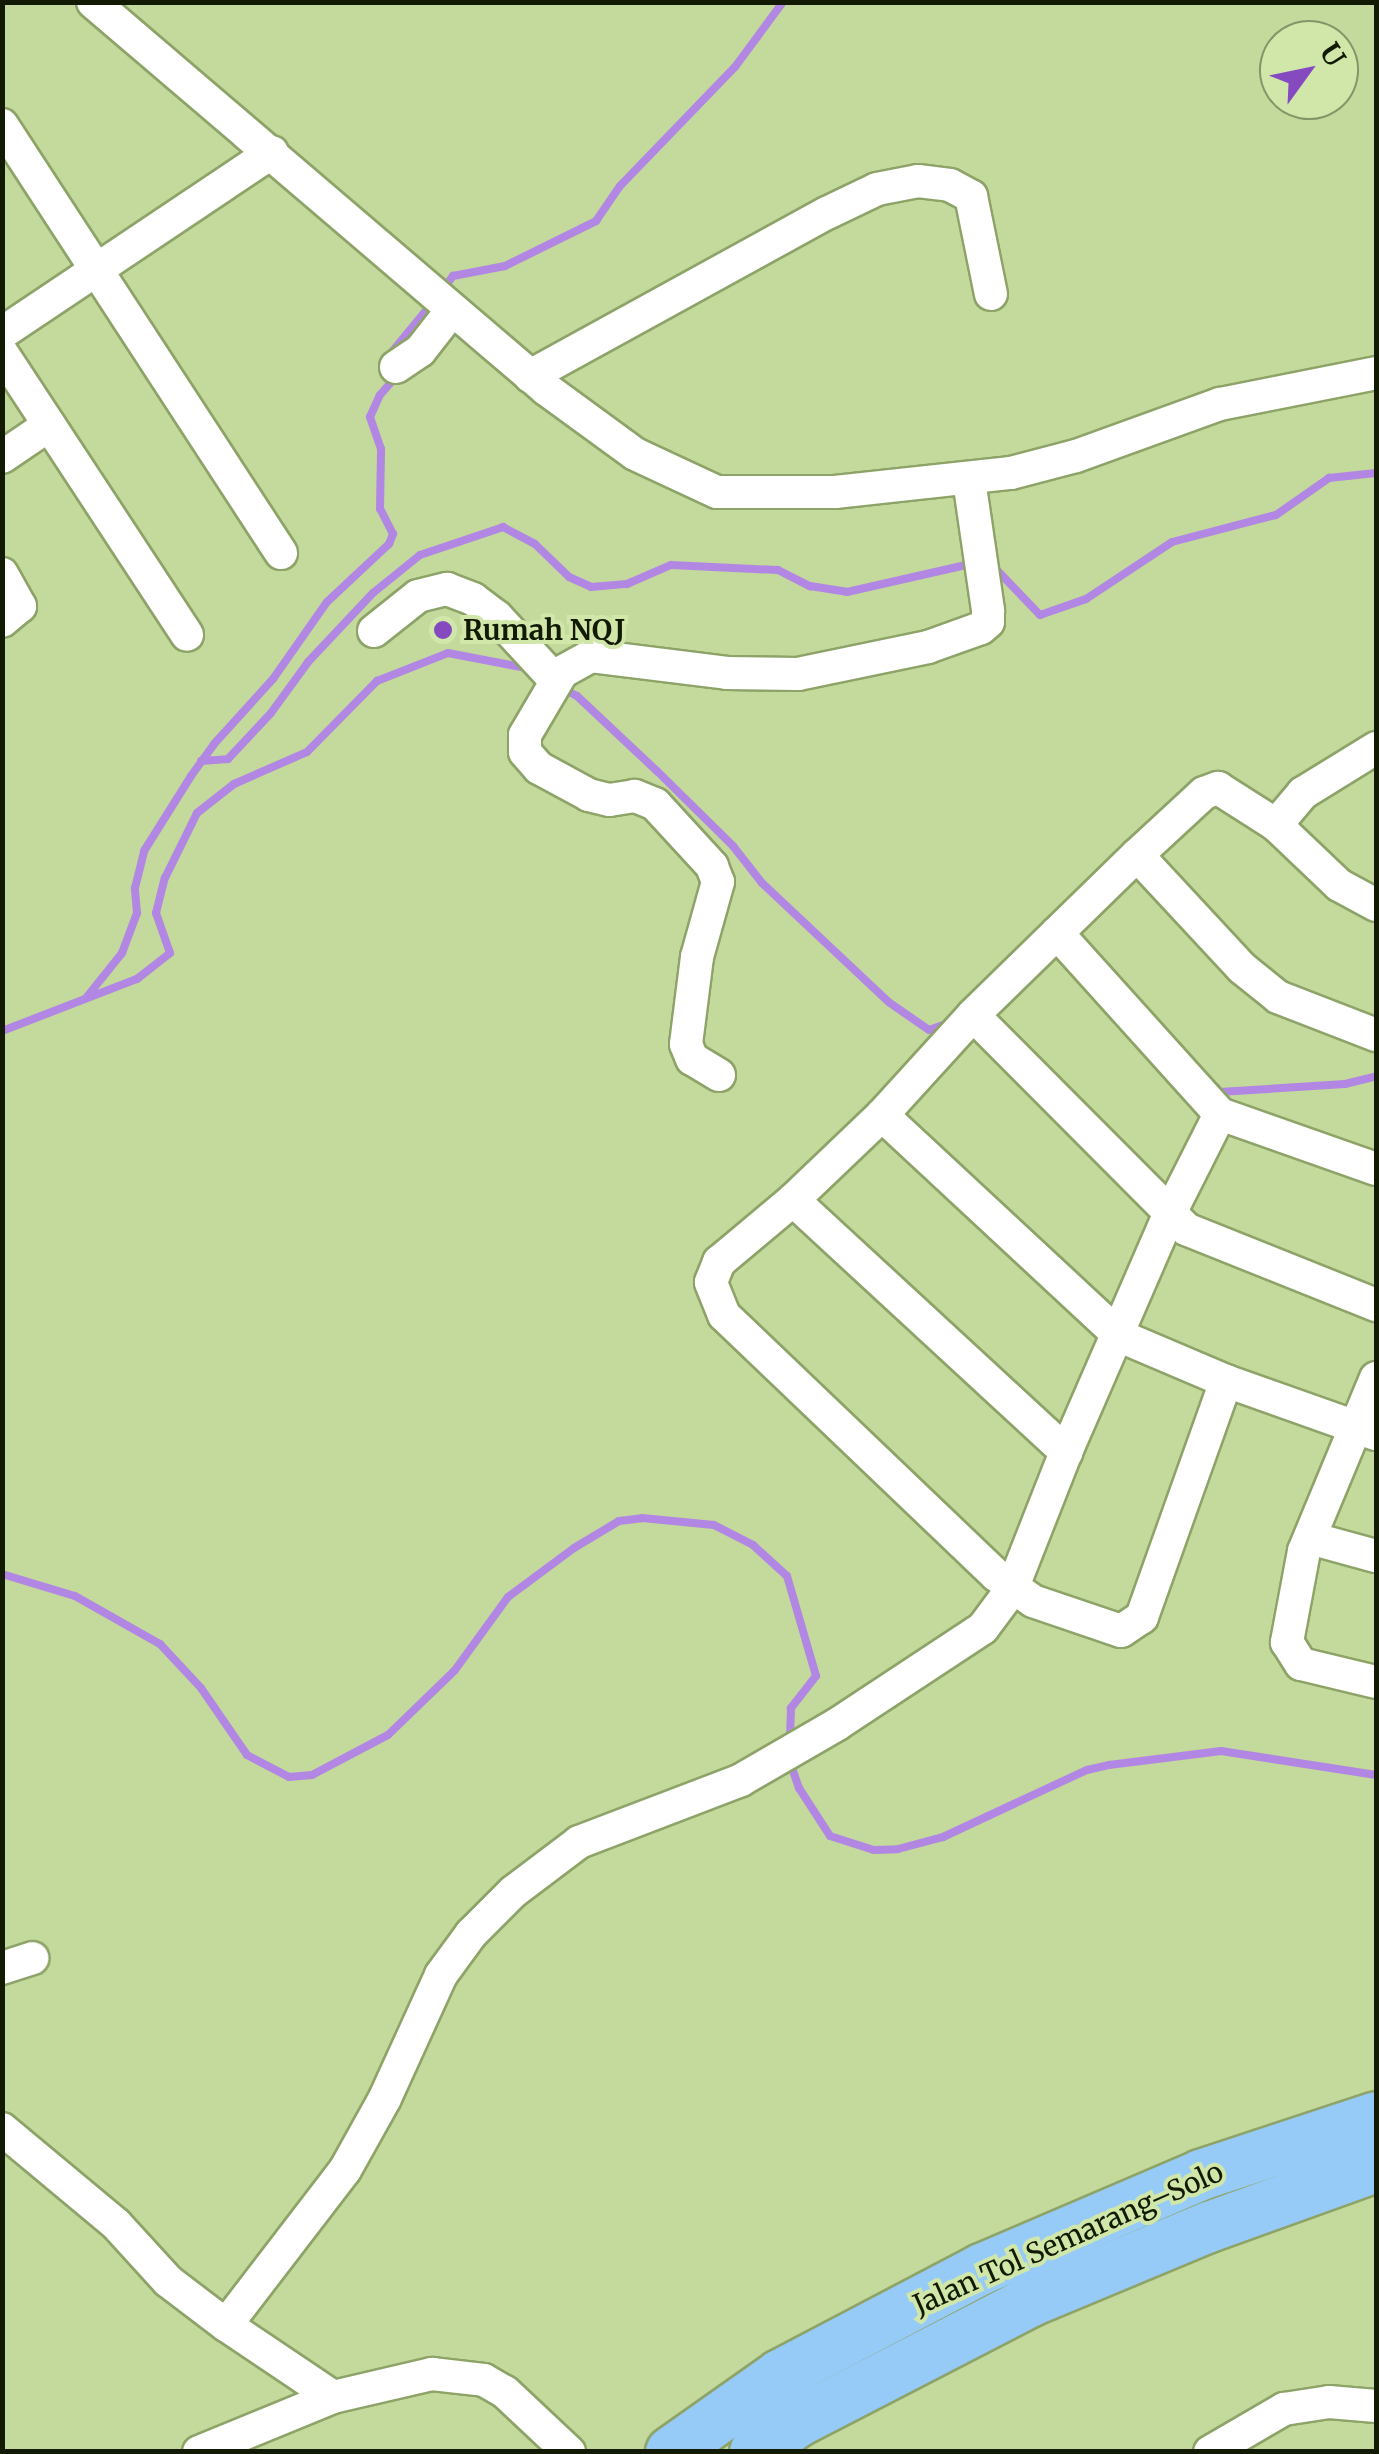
<!DOCTYPE html>
<html>
<head>
<meta charset="utf-8">
<style>
	body { margin:0 }
	#map { position:relative; width:1379px; height:2454px; overflow:hidden; background:#c3da9c; font-family:Merriweather,serif }
	div>[style] { position:absolute }
	.stream>* { height:8px; margin:-4px; padding:0 4px; transform-origin:4px; border-radius:4px; background:#b287e4 }
	.roads { filter:drop-shadow(2px 0 #8ea368) drop-shadow(-2px 0 #8ea368) drop-shadow(0 2px #8ea368) drop-shadow(0 -2px #8ea368) }
	.minor>* { height:32px; margin:-16px; padding:0 16px; transform-origin:16px; border-radius:16px; background:#fff }
	.highway>* { height:50px; margin:-25px; padding:0 25px; transform-origin:25px; border-radius:25px; background:#96cbf8 }
	.dots>* { width:28px; height:28px; translate:-50% -50%; box-sizing:border-box; border:5px solid #d0e7a9; border-radius:50% }
	span { translate:-50% -50%; white-space:nowrap; text-align:center; line-height:1.15; -webkit-text-stroke:8px #d0e7a9; paint-order:stroke }
	.poi-label { font-size:28px; color:#121a03; font-weight:700 }
	.left { translate:0 -50%; text-align:left }
	.street-label { font-size:28px; color:#121a03 }
	.frame { position:absolute; inset:0; border:5px solid #121a03; pointer-events:none }
	.north { position:absolute; left:1259px; top:20px; width:100px; height:100px; box-sizing:border-box; background:#d0e7a9; border:2px solid #849567; border-radius:50%; rotate:57deg; font-size:28px; font-weight:700; line-height:40px; text-align:center; color:#121a03 }
	.north::after { content:''; display:block; margin:auto; width:35px; height:45px; background:#864ac0; clip-path:polygon(50% 0,100% 100%,50% 72%,0 100%) }
</style>
</head>
<body>
<div id="map">
	<div class="stream">
		<i style="left:442px;top:291px;width:19px;rotate:-54deg"></i>
		<i style="left:453px;top:276px;width:53px;rotate:-10.9deg"></i>
		<i style="left:505px;top:266px;width:102px;rotate:-26.3deg"></i>
		<i style="left:596px;top:221px;width:42px;rotate:-55.6deg"></i>
		<i style="left:620px;top:186px;width:165px;rotate:-46deg"></i>
		<i style="left:735px;top:67px;width:81px;rotate:-53.6deg"></i>
		<i style="left:391px;top:353px;width:66px;rotate:-50.5deg"></i>
		<i style="left:993px;top:566px;width:68px;rotate:46.2deg"></i>
		<i style="left:1040px;top:615px;width:49px;rotate:-19.2deg"></i>
		<i style="left:1086px;top:599px;width:103px;rotate:-33.5deg"></i>
		<i style="left:1172px;top:542px;width:107px;rotate:-14.6deg"></i>
		<i style="left:1276px;top:515px;width:65px;rotate:-34.9deg"></i>
		<i style="left:1329px;top:478px;width:47px;rotate:-6.1deg"></i>
		<i style="left:560px;top:687px;width:19px;rotate:28deg"></i>
		<i style="left:577px;top:696px;width:110px;rotate:43.2deg"></i>
		<i style="left:657px;top:771px;width:107px;rotate:44.6deg"></i>
		<i style="left:733px;top:846px;width:47px;rotate:51.9deg"></i>
		<i style="left:762px;top:883px;width:175px;rotate:43.2deg"></i>
		<i style="left:890px;top:1003px;width:47px;rotate:34.7deg"></i>
		<i style="left:929px;top:1030px;width:20px;rotate:-20deg"></i>
		<i style="left:201px;top:761px;width:27px;rotate:-4deg"></i>
		<i style="left:228px;top:759px;width:63px;rotate:-46.9deg"></i>
		<i style="left:271px;top:713px;width:63px;rotate:-54deg"></i>
		<i style="left:308px;top:662px;width:95px;rotate:-46.7deg"></i>
		<i style="left:373px;top:593px;width:60px;rotate:-39deg"></i>
		<i style="left:420px;top:555px;width:88px;rotate:-18.6deg"></i>
		<i style="left:503px;top:527px;width:36px;rotate:28deg"></i>
		<i style="left:535px;top:544px;width:47px;rotate:44.1deg"></i>
		<i style="left:569px;top:577px;width:24px;rotate:24deg"></i>
		<i style="left:591px;top:587px;width:36px;rotate:-5deg"></i>
		<i style="left:627px;top:584px;width:48px;rotate:-23.4deg"></i>
		<i style="left:671px;top:565px;width:107px;rotate:2.7deg"></i>
		<i style="left:778px;top:570px;width:36px;rotate:27deg"></i>
		<i style="left:810px;top:586px;width:37px;rotate:9deg"></i>
		<i style="left:847px;top:592px;width:131px;rotate:-12.8deg"></i>
		<i style="left:86px;top:998px;width:58px;rotate:-51.3deg"></i>
		<i style="left:122px;top:953px;width:43px;rotate:-69.4deg"></i>
		<i style="left:137px;top:913px;width:25px;rotate:-95deg"></i>
		<i style="left:135px;top:888px;width:38px;rotate:-76deg"></i>
		<i style="left:144px;top:851px;width:89px;rotate:-57.9deg"></i>
		<i style="left:191px;top:776px;width:39px;rotate:-54deg"></i>
		<i style="left:214px;top:744px;width:88px;rotate:-47.8deg"></i>
		<i style="left:273px;top:679px;width:94px;rotate:-55deg"></i>
		<i style="left:327px;top:602px;width:85px;rotate:-43.1deg"></i>
		<i style="left:389px;top:544px;width:11px;rotate:-68deg"></i>
		<i style="left:393px;top:534px;width:28px;rotate:-117deg"></i>
		<i style="left:380px;top:509px;width:60px;rotate:-89deg"></i>
		<i style="left:381px;top:449px;width:34px;rotate:-109deg"></i>
		<i style="left:370px;top:417px;width:24px;rotate:-66deg"></i>
		<i style="left:380px;top:395px;width:21px;rotate:-49deg"></i>
		<i style="left:394px;top:379px;width:4px;rotate:-104deg"></i>
		<i style="left:2px;top:1031px;width:145px;rotate:-21.1deg"></i>
		<i style="left:137px;top:979px;width:42px;rotate:-38.2deg"></i>
		<i style="left:170px;top:953px;width:42px;rotate:-109.3deg"></i>
		<i style="left:156px;top:913px;width:36px;rotate:-76deg"></i>
		<i style="left:165px;top:878px;width:72px;rotate:-63.8deg"></i>
		<i style="left:197px;top:813px;width:47px;rotate:-38.1deg"></i>
		<i style="left:234px;top:784px;width:80px;rotate:-23.7deg"></i>
		<i style="left:307px;top:752px;width:100px;rotate:-45.4deg"></i>
		<i style="left:377px;top:681px;width:76px;rotate:-21.5deg"></i>
		<i style="left:448px;top:653px;width:79px;rotate:10.9deg"></i>
		<i style="left:1216px;top:1087px;width:6px;rotate:51deg"></i>
		<i style="left:1220px;top:1092px;width:125px;rotate:-3.7deg"></i>
		<i style="left:1345px;top:1084px;width:32px;rotate:-14deg"></i>
		<i style="left:2px;top:1574px;width:76px;rotate:16.8deg"></i>
		<i style="left:75px;top:1596px;width:98px;rotate:29.5deg"></i>
		<i style="left:160px;top:1644px;width:60px;rotate:47deg"></i>
		<i style="left:201px;top:1688px;width:81px;rotate:55.5deg"></i>
		<i style="left:247px;top:1755px;width:47px;rotate:27.6deg"></i>
		<i style="left:289px;top:1777px;width:23px;rotate:-5deg"></i>
		<i style="left:312px;top:1775px;width:86px;rotate:-27.8deg"></i>
		<i style="left:388px;top:1735px;width:93px;rotate:-44.1deg"></i>
		<i style="left:455px;top:1670px;width:90px;rotate:-54deg"></i>
		<i style="left:508px;top:1597px;width:82px;rotate:-36.6deg"></i>
		<i style="left:574px;top:1548px;width:52px;rotate:-31deg"></i>
		<i style="left:619px;top:1521px;width:23px;rotate:-7deg"></i>
		<i style="left:642px;top:1518px;width:72px;rotate:5.6deg"></i>
		<i style="left:714px;top:1525px;width:44px;rotate:27.1deg"></i>
		<i style="left:753px;top:1545px;width:46px;rotate:42.4deg"></i>
		<i style="left:787px;top:1576px;width:104px;rotate:73.8deg"></i>
		<i style="left:816px;top:1676px;width:41px;rotate:128deg"></i>
		<i style="left:791px;top:1708px;width:30px;rotate:92deg"></i>
		<i style="left:790px;top:1762px;width:28px;rotate:71deg"></i>
		<i style="left:799px;top:1788px;width:57px;rotate:57.1deg"></i>
		<i style="left:830px;top:1836px;width:46px;rotate:17.7deg"></i>
		<i style="left:874px;top:1850px;width:24px;rotate:-2deg"></i>
		<i style="left:898px;top:1849px;width:47px;rotate:-14.9deg"></i>
		<i style="left:943px;top:1837px;width:159px;rotate:-25deg"></i>
		<i style="left:1087px;top:1770px;width:23px;rotate:-13deg"></i>
		<i style="left:1109px;top:1765px;width:113px;rotate:-7.1deg"></i>
		<i style="left:1221px;top:1751px;width:157px;rotate:8.8deg"></i>
	</div>
	<div class="roads">
		<div class="minor">
			<i style="left:93px;top:2px;width:596px;rotate:40.51deg"></i>
			<i style="left:546px;top:389px;width:110px;rotate:36.1deg"></i>
			<i style="left:635px;top:454px;width:90px;rotate:24.9deg"></i>
			<i style="left:717px;top:492px;width:118px"></i>
			<i style="left:835px;top:492px;width:177px;rotate:-6.2deg"></i>
			<i style="left:1011px;top:473px;width:67px;rotate:-14.7deg"></i>
			<i style="left:1076px;top:456px;width:153px;rotate:-19.9deg"></i>
			<i style="left:1220px;top:404px;width:159px;rotate:-11.2deg"></i>
			<i style="left:2px;top:125px;width:511px;rotate:56.9deg"></i>
			<i style="left:2px;top:333px;width:325px;rotate:-33.8deg"></i>
			<i style="left:2px;top:353px;width:337px;rotate:56.7deg"></i>
			<i style="left:396px;top:367px;width:29px;rotate:-34deg"></i>
			<i style="left:420px;top:351px;width:52px;rotate:-52deg"></i>
			<i style="left:530px;top:376px;width:339px;rotate:-28.8deg"></i>
			<i style="left:827px;top:213px;width:55px;rotate:-25.6deg"></i>
			<i style="left:877px;top:189px;width:42px;rotate:-11deg"></i>
			<i style="left:918px;top:181px;width:32px;rotate:7deg"></i>
			<i style="left:950px;top:185px;width:24px;rotate:28deg"></i>
			<i style="left:971px;top:196px;width:100px;rotate:78.5deg"></i>
			<i style="left:2px;top:457px;width:57px;rotate:-34.2deg"></i>
			<i style="left:2px;top:574px;width:37px;rotate:61deg"></i>
			<i style="left:20px;top:606px;width:23px;rotate:140deg"></i>
			<i style="left:374px;top:631px;width:56px;rotate:-38.5deg"></i>
			<i style="left:418px;top:596px;width:30px;rotate:-14deg"></i>
			<i style="left:447px;top:589px;width:28px;rotate:21deg"></i>
			<i style="left:473px;top:599px;width:30px;rotate:37deg"></i>
			<i style="left:497px;top:617px;width:87px;rotate:47.3deg"></i>
			<i style="left:1376px;top:748px;width:86px;rotate:148.3deg"></i>
			<i style="left:1303px;top:793px;width:42px;rotate:130.2deg"></i>
			<i style="left:1276px;top:825px;width:87px;rotate:43.6deg"></i>
			<i style="left:1339px;top:885px;width:42px;rotate:28.4deg"></i>
			<i style="left:1137px;top:855px;width:91px;rotate:-42.8deg"></i>
			<i style="left:1204px;top:793px;width:15px;rotate:-20deg"></i>
			<i style="left:1218px;top:788px;width:69px;rotate:32.5deg"></i>
			<i style="left:1057px;top:933px;width:112px;rotate:-44.3deg"></i>
			<i style="left:1137px;top:855px;width:154px;rotate:47.1deg"></i>
			<i style="left:1242px;top:968px;width:46px;rotate:38.9deg"></i>
			<i style="left:1278px;top:997px;width:105px;rotate:21.2deg"></i>
			<i style="left:973px;top:1015px;width:117px;rotate:-44.3deg"></i>
			<i style="left:1057px;top:933px;width:244px;rotate:48deg"></i>
			<i style="left:719px;top:1075px;width:31px;rotate:-149deg"></i>
			<i style="left:692px;top:1059px;width:16px;rotate:-112deg"></i>
			<i style="left:686px;top:1044px;width:88px;rotate:-82.8deg"></i>
			<i style="left:697px;top:957px;width:78px;rotate:-74.4deg"></i>
			<i style="left:718px;top:882px;width:17px;rotate:-111deg"></i>
			<i style="left:712px;top:866px;width:84px;rotate:-132.6deg"></i>
			<i style="left:655px;top:804px;width:22px;rotate:-158deg"></i>
			<i style="left:635px;top:796px;width:26px;rotate:171deg"></i>
			<i style="left:609px;top:800px;width:21px;rotate:-166deg"></i>
			<i style="left:589px;top:795px;width:57px;rotate:-151.6deg"></i>
			<i style="left:539px;top:768px;width:21px;rotate:-131deg"></i>
			<i style="left:525px;top:752px;width:17px;rotate:-90deg"></i>
			<i style="left:525px;top:735px;width:73px;rotate:-59.6deg"></i>
			<i style="left:562px;top:672px;width:33px;rotate:-29deg"></i>
			<i style="left:591px;top:656px;width:137px;rotate:7.1deg"></i>
			<i style="left:727px;top:673px;width:71px;rotate:0.8deg"></i>
			<i style="left:798px;top:674px;width:133px;rotate:-11.7deg"></i>
			<i style="left:928px;top:647px;width:56px;rotate:-19.7deg"></i>
			<i style="left:981px;top:628px;width:9px;rotate:-41deg"></i>
			<i style="left:988px;top:622px;width:12px;rotate:-90deg"></i>
			<i style="left:988px;top:610px;width:132px;rotate:-98.3deg"></i>
			<i style="left:882px;top:1115px;width:325px;rotate:42.9deg"></i>
			<i style="left:1120px;top:1336px;width:115px;rotate:23deg"></i>
			<i style="left:1226px;top:1381px;width:159px;rotate:19.5deg"></i>
			<i style="left:793px;top:1200px;width:372px;rotate:42.7deg"></i>
			<i style="left:1376px;top:1378px;width:187px;rotate:112.6deg"></i>
			<i style="left:1304px;top:1551px;width:93px;rotate:100.6deg"></i>
			<i style="left:1287px;top:1642px;width:26px;rotate:58deg"></i>
			<i style="left:1301px;top:1664px;width:77px;rotate:13.5deg"></i>
			<i style="left:1226px;top:1381px;width:251px;rotate:109.6deg"></i>
			<i style="left:1142px;top:1617px;width:25px;rotate:146deg"></i>
			<i style="left:1121px;top:1631px;width:93px;rotate:-161.2deg"></i>
			<i style="left:1033px;top:1601px;width:45px;rotate:-144.9deg"></i>
			<i style="left:996px;top:1575px;width:376px;rotate:-136.3deg"></i>
			<i style="left:724px;top:1315px;width:35px;rotate:-112deg"></i>
			<i style="left:711px;top:1282px;width:22px;rotate:-68deg"></i>
			<i style="left:719px;top:1262px;width:97px;rotate:-40deg"></i>
			<i style="left:793px;top:1200px;width:123px;rotate:-43.7deg"></i>
			<i style="left:882px;top:1115px;width:135px;rotate:-47.7deg"></i>
			<i style="left:973px;top:1015px;width:302px;rotate:45.1deg"></i>
			<i style="left:1186px;top:1229px;width:205px;rotate:21.8deg"></i>
			<i style="left:1310px;top:1538px;width:68px;rotate:15.3deg"></i>
			<i style="left:2px;top:1968px;width:32px;rotate:-18deg"></i>
			<i style="left:2px;top:2129px;width:148px;rotate:39.8deg"></i>
			<i style="left:116px;top:2224px;width:77px;rotate:47.6deg"></i>
			<i style="left:168px;top:2281px;width:73px;rotate:37.2deg"></i>
			<i style="left:226px;top:2325px;width:195px;rotate:-52.5deg"></i>
			<i style="left:345px;top:2170px;width:82px;rotate:-60.9deg"></i>
			<i style="left:385px;top:2098px;width:135px;rotate:-65.5deg"></i>
			<i style="left:441px;top:1975px;width:51px;rotate:-53.8deg"></i>
			<i style="left:471px;top:1934px;width:59px;rotate:-45deg"></i>
			<i style="left:513px;top:1892px;width:83px;rotate:-37.1deg"></i>
			<i style="left:579px;top:1842px;width:173px;rotate:-20.9deg"></i>
			<i style="left:741px;top:1780px;width:110px;rotate:-30.1deg"></i>
			<i style="left:836px;top:1725px;width:176px;rotate:-33.4deg"></i>
			<i style="left:983px;top:1628px;width:49px;rotate:-53.4deg"></i>
			<i style="left:1012px;top:1589px;width:147px;rotate:-68.5deg"></i>
			<i style="left:1066px;top:1452px;width:258px;rotate:-66.5deg"></i>
			<i style="left:1169px;top:1215px;width:113px;rotate:-63.2deg"></i>
			<i style="left:1220px;top:1114px;width:165px;rotate:19.4deg"></i>
			<i style="left:226px;top:2325px;width:129px;rotate:33.9deg"></i>
			<i style="left:199px;top:2452px;width:145px;rotate:-22.3deg"></i>
			<i style="left:333px;top:2397px;width:102px;rotate:-13.1deg"></i>
			<i style="left:432px;top:2374px;width:52px;rotate:6.6deg"></i>
			<i style="left:484px;top:2380px;width:24px;rotate:30deg"></i>
			<i style="left:505px;top:2392px;width:88px;rotate:43.2deg"></i>
			<i style="left:1210px;top:2452px;width:86px;rotate:-30.2deg"></i>
			<i style="left:1284px;top:2409px;width:46px;rotate:-8.8deg"></i>
			<i style="left:1329px;top:2402px;width:47px;rotate:4.9deg"></i>
		</div>
		<div class="highway">
			<i style="left:671px;top:2452px;width:133px;rotate:-35.2deg"></i>
			<i style="left:780px;top:2375px;width:228px;rotate:-27.7deg"></i>
			<i style="left:982px;top:2269px;width:238px;rotate:-23.2deg"></i>
			<i style="left:1201px;top:2175px;width:184px;rotate:-18.3deg"></i>
			<i style="left:755px;top:2452px;width:52px;rotate:-35.5deg"></i>
			<i style="left:797px;top:2422px;width:263px;rotate:-27.3deg"></i>
			<i style="left:1031px;top:2301px;width:193px;rotate:-22.6deg"></i>
			<i style="left:1209px;top:2227px;width:177px;rotate:-19.8deg"></i>
		</div>
	</div>
	<div class="dots">
		<i style="left:443px;top:630px;background:#864ac0"></i>
	</div>
	<div class="poi-label">
		<span class="left" style="left:463px;top:630px">Rumah NQJ</span>
	</div>
	<div class="street-label">
		<span style="left:1068px;top:2238px;rotate:-24deg">Jalan Tol Semarang–Solo</span>
	</div>
	<div class="frame"></div>
	<div class="north">U</div>
</div>
</body>
</html>
